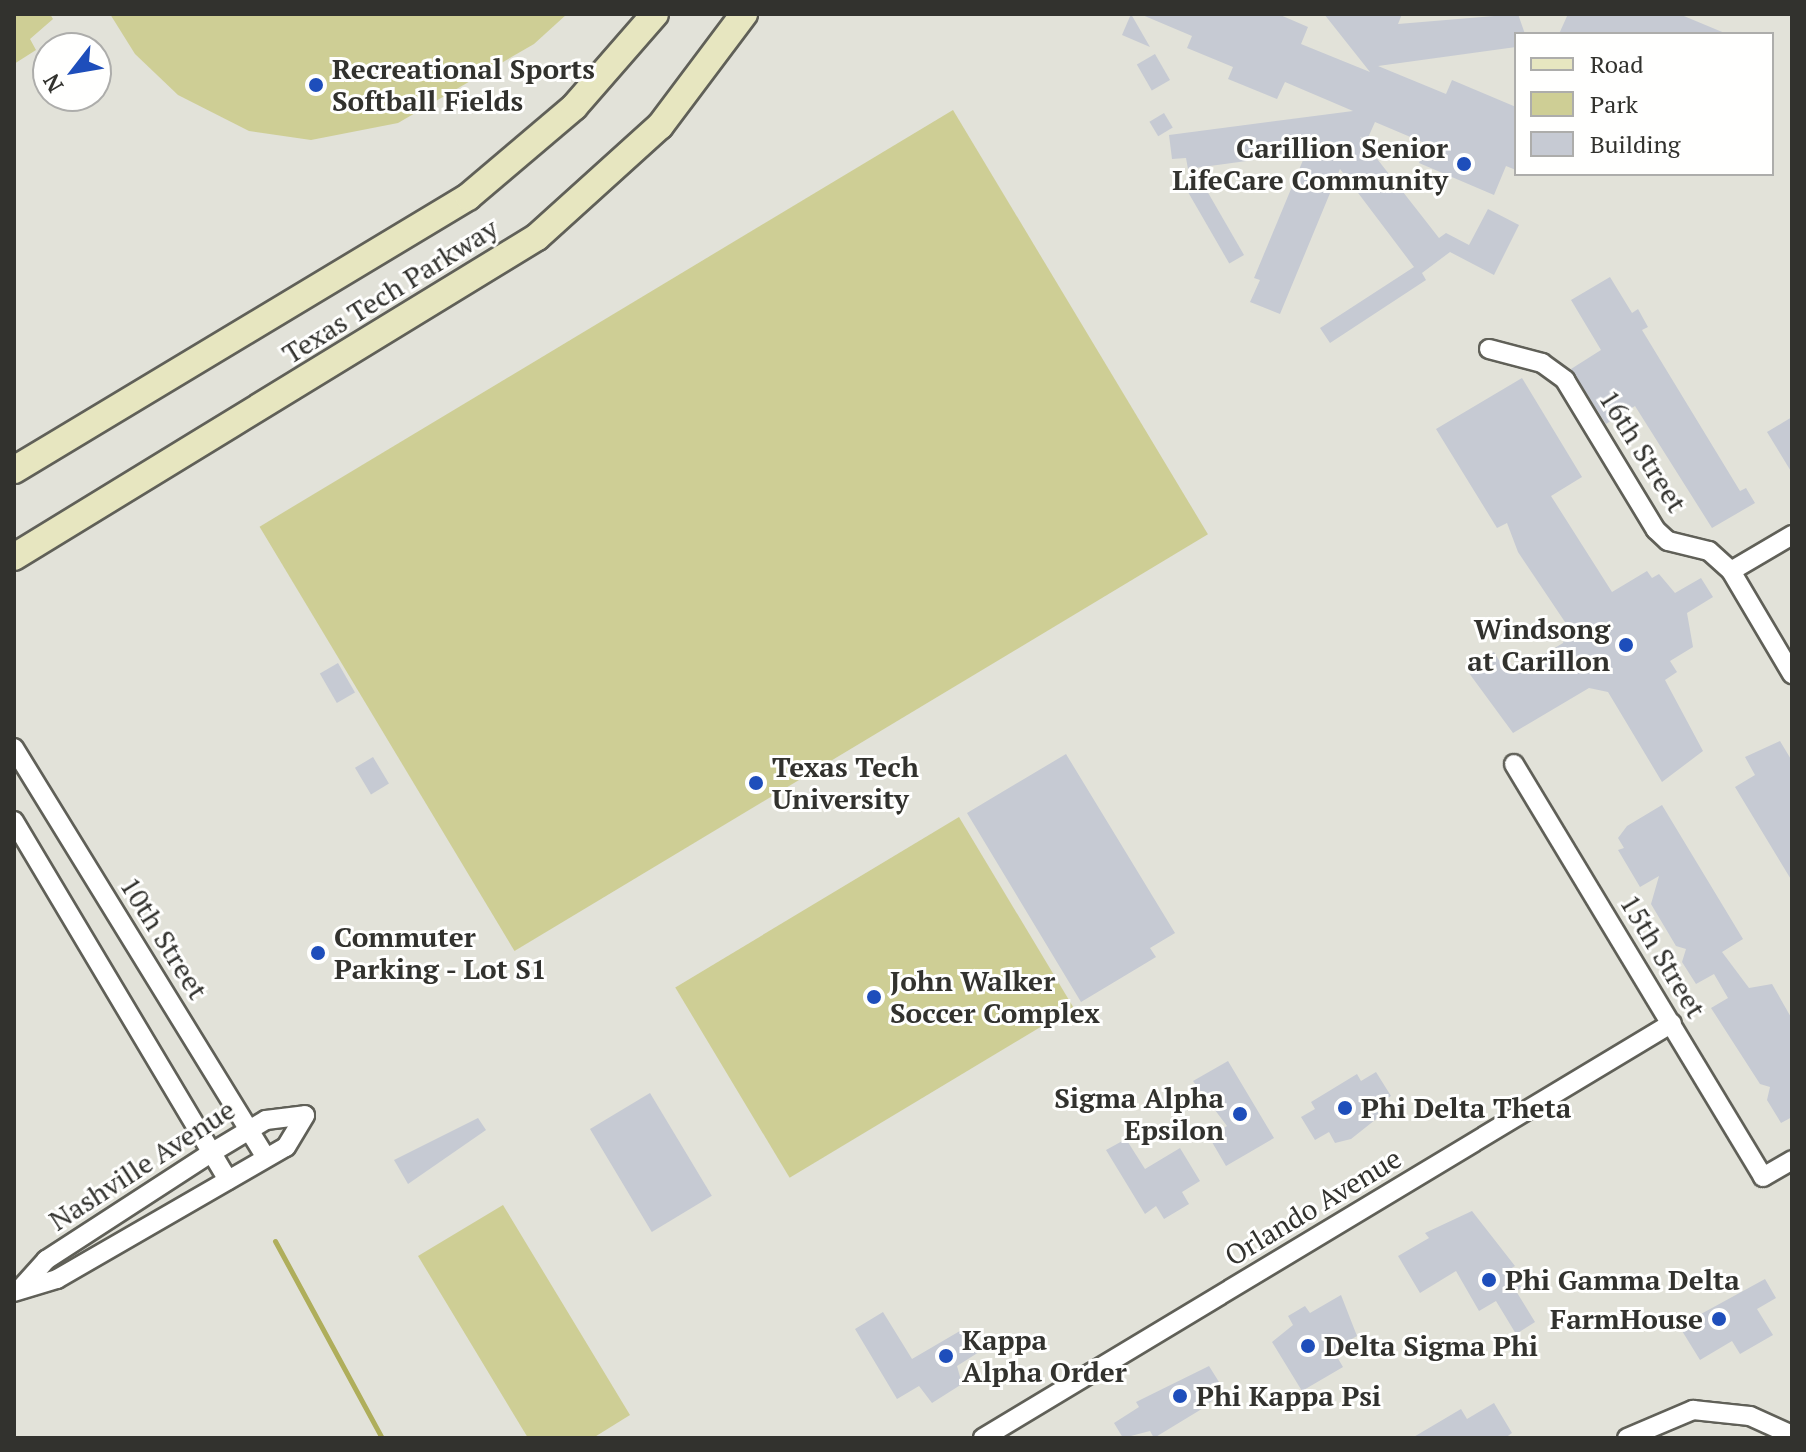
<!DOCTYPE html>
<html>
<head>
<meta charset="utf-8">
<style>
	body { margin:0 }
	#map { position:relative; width:1806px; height:1452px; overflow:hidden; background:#e2e2d9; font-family:"PT Serif",serif }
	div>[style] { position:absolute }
	.green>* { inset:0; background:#cece95; transform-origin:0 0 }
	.stream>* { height:5px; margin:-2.5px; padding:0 2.5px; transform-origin:2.5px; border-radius:2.5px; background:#afae5b }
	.building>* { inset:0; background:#c6cad3; transform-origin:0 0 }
	.roads { filter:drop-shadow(2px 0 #606058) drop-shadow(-2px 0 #606058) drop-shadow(0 2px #606058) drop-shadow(0 -2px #606058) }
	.minor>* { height:18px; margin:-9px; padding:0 9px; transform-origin:9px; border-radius:9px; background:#fff }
	.secondary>* { height:26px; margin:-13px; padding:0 13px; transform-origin:13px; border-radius:13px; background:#e7e6c0 }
	.dots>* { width:22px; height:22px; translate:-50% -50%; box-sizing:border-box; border:4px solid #fffffe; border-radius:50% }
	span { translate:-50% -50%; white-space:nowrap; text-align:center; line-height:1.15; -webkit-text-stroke:6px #fffffe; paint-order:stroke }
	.poi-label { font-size:28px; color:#32322e; font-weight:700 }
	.left { translate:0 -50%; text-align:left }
	.right { translate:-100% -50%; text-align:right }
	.street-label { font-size:28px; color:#32322e }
	.frame { position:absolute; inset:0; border:16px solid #32322e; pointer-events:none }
	.legend { position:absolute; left:1514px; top:32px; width:260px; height:144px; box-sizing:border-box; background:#fffffe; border:2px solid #adadab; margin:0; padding:10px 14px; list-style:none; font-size:24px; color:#32322e }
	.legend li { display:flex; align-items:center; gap:16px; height:40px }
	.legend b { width:40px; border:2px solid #adadab }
	.north { position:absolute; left:32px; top:32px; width:80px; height:80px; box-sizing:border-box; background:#fffffe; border:2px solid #adadab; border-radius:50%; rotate:239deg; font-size:22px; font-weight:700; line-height:32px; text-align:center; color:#32322e }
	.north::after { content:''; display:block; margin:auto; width:28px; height:36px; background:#1e4ebb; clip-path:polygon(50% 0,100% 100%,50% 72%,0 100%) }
</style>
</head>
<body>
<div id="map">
	<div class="green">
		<i style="clip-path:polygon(14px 14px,50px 14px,53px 19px,30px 39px,36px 50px,14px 64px)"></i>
		<i style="clip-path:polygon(110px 14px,567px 14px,534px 44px,398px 123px,311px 140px,249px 131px,178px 95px,135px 54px)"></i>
		<i style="left:953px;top:110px;width:495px;height:809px;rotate:59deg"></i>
		<i style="left:959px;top:817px;width:222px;height:331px;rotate:59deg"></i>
		<i style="clip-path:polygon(503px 1205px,630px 1415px,593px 1438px,528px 1438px,418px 1256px)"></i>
	</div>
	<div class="stream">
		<i style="left:275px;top:1241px;width:224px;rotate:61.5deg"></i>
	</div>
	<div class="building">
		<i style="clip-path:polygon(1131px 14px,1150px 47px,1122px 35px)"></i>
		<i style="clip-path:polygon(1140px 14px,1278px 14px,1308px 27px,1301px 44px,1370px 72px,1324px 14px,1402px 14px,1398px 24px,1518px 14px,1525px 34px,1516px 34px,1516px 47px,1378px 66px,1446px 94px,1452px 80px,1516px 107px,1516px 170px,1506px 166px,1494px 195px,1419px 163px,1427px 144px,1375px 122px,1367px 140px,1360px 137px,1439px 238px,1446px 233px,1469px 245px,1488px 209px,1519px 225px,1494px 275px,1450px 252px,1422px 273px,1426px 280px,1330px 343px,1320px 328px,1414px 267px,1340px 169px,1280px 314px,1250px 302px,1260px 280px,1254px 278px,1306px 153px,1188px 169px,1186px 158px,1172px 159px,1169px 135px,1353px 111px,1285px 82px,1277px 99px,1228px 79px,1233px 67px,1187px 48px,1192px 36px)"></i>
		<i style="clip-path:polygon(1568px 14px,1679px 14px,1727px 34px,1559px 34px)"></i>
		<i style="left:1155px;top:54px;width:30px;height:21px;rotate:60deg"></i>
		<i style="left:1164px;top:113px;width:17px;height:17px;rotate:59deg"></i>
		<i style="left:1203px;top:184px;width:82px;height:17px;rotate:60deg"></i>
		<i style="clip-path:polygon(1610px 277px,1632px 313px,1638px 309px,1648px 327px,1642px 330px,1740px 491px,1746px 488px,1755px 503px,1712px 528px,1635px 406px,1606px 424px,1571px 369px,1601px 350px,1571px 300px)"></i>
		<i style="clip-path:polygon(1522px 378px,1582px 477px,1551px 496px,1612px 592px,1647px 571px,1652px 578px,1659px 574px,1675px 593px,1701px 578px,1713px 597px,1687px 613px,1693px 647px,1670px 661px,1677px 672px,1665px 680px,1703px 751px,1662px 782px,1608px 692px,1589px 688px,1513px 733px,1466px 669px,1494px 652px,1506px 672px,1535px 660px,1563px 643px,1567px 625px,1518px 552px,1507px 523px,1497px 528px,1436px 429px)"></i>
		<i style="clip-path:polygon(1792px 417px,1792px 473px,1767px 432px)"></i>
		<i style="left:338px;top:663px;width:34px;height:21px;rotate:60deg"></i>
		<i style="clip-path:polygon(1780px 741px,1792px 761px,1792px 881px,1735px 787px,1755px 775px,1745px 757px)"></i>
		<i style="clip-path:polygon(1066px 754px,1175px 933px,1150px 948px,1156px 957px,1081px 1002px,967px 813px)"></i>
		<i style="left:373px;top:757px;width:31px;height:21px;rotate:59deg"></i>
		<i style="clip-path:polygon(1662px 805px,1743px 939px,1722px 952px,1749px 988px,1772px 984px,1792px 1019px,1792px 1117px,1781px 1123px,1767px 1100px,1770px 1087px,1760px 1084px,1711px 1008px,1728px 998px,1714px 974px,1696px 984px,1682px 962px,1686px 949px,1676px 946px,1651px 904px,1659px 876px,1640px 887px,1618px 850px,1624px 848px,1618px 838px,1627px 826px)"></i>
		<i style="clip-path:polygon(1228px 1061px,1274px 1138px,1226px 1166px,1209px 1137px,1227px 1126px,1193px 1081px)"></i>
		<i style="clip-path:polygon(1376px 1072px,1391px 1096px,1374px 1106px,1380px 1116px,1351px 1139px,1335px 1143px,1329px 1132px,1315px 1140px,1301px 1117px,1315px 1109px,1311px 1102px,1357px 1074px,1361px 1081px)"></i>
		<i style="left:650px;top:1093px;width:120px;height:70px;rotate:59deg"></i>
		<i style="clip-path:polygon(478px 1118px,486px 1130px,408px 1184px,394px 1160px)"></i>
		<i style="clip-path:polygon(1126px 1139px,1145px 1169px,1180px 1148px,1200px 1181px,1182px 1192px,1189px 1204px,1164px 1219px,1156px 1206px,1145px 1214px,1106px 1150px)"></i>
		<i style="clip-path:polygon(1472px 1211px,1515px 1266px,1510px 1269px,1522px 1288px,1516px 1291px,1535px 1322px,1516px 1334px,1496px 1301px,1479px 1311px,1456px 1271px,1420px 1293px,1398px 1256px,1429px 1238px,1425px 1233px)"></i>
		<i style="clip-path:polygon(1765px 1279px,1776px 1298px,1757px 1309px,1773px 1335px,1740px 1354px,1732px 1341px,1700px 1360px,1679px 1326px)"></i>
		<i style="clip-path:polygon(1341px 1295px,1357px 1336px,1333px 1350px,1343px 1367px,1302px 1391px,1272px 1342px,1293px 1325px,1288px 1316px,1305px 1306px,1310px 1313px)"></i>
		<i style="clip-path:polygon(883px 1312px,912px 1359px,965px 1328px,979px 1352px,957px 1366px,962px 1384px,932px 1403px,919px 1386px,897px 1399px,855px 1329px)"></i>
		<i style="clip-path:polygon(1209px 1366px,1224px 1390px,1205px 1407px,1154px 1438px,1150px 1431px,1123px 1438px,1114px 1423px,1139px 1407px,1136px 1402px)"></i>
		<i style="clip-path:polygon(1494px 1403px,1512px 1433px,1505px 1438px,1412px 1438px,1461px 1409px,1467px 1419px)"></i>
	</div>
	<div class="roads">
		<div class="minor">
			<i style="left:1489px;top:349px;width:55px;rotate:14.8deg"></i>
			<i style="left:1542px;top:363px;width:29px;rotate:36deg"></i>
			<i style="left:1565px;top:380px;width:175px;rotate:58.8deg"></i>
			<i style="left:1656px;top:530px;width:16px;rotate:43deg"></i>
			<i style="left:1668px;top:541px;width:42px;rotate:13.7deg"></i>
			<i style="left:1709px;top:551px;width:30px;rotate:42deg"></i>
			<i style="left:1731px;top:571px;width:120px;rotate:59.4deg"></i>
			<i style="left:1731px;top:571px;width:71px;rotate:-30.5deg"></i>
			<i style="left:14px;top:748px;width:481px;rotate:58.4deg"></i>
			<i style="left:1514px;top:764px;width:482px;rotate:58.9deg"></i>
			<i style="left:1763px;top:1177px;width:34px;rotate:-30deg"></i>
			<i style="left:14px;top:821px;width:418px;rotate:59.2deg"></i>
			<i style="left:21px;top:1288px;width:38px;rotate:-48deg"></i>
			<i style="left:46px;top:1260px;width:197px;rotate:-33deg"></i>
			<i style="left:211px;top:1153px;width:64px;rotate:-31deg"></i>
			<i style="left:266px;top:1120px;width:39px;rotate:-7deg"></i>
			<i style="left:14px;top:1292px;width:45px;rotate:-16.8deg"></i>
			<i style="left:57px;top:1279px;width:264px;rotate:-30deg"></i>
			<i style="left:286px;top:1147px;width:37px;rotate:-59deg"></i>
			<i style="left:983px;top:1438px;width:804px;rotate:-31.06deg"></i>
			<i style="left:1627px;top:1438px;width:72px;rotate:-23deg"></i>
			<i style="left:1693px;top:1410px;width:57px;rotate:6deg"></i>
			<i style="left:1750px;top:1416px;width:46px;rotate:24.3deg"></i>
		</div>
		<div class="secondary">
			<i style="left:14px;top:470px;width:530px;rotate:-31.02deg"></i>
			<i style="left:468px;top:197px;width:139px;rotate:-40.3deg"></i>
			<i style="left:574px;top:107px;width:123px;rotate:-48.9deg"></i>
			<i style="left:14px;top:557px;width:613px;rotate:-31.46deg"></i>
			<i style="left:537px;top:237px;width:166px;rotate:-42.1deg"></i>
			<i style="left:660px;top:126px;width:140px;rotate:-53.1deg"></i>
		</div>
	</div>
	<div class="dots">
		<i style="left:316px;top:85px;background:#1e4ebb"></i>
		<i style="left:1464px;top:164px;background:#1e4ebb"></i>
		<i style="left:1626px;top:645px;background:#1e4ebb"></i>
		<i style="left:756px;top:783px;background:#1e4ebb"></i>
		<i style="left:318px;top:953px;background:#1e4ebb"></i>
		<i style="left:874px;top:997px;background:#1e4ebb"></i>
		<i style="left:1345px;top:1108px;background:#1e4ebb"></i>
		<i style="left:1240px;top:1114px;background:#1e4ebb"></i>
		<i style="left:1489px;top:1280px;background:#1e4ebb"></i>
		<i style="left:1719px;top:1319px;background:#1e4ebb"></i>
		<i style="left:1308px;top:1346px;background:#1e4ebb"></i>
		<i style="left:946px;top:1356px;background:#1e4ebb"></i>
		<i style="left:1180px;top:1396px;background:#1e4ebb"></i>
	</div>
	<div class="poi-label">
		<span class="left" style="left:332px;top:85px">Recreational Sports<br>Softball Fields</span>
		<span class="right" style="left:1448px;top:164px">Carillion Senior<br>LifeCare Community</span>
		<span class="right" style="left:1610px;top:645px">Windsong<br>at Carillon</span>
		<span class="left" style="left:772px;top:783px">Texas Tech<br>University</span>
		<span class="left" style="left:334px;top:953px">Commuter<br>Parking - Lot S1</span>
		<span class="left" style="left:890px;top:997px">John Walker<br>Soccer Complex</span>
		<span class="right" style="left:1224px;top:1114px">Sigma Alpha<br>Epsilon</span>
		<span class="left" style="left:1361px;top:1108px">Phi Delta Theta</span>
		<span class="left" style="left:1505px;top:1280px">Phi Gamma Delta</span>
		<span class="right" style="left:1703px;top:1319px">FarmHouse</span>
		<span class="left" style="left:962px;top:1356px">Kappa<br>Alpha Order</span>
		<span class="left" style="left:1324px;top:1346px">Delta Sigma Phi</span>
		<span class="left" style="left:1196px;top:1396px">Phi Kappa Psi</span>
	</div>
	<div class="street-label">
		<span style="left:390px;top:291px;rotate:-32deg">Texas Tech Parkway</span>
		<span style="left:1643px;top:451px;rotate:58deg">16th Street</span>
		<span style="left:164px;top:938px;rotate:58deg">10th Street</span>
		<span style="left:1663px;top:956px;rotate:59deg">15th Street</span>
		<span style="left:142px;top:1165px;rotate:-33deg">Nashville Avenue</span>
		<span style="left:1313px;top:1207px;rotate:-31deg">Orlando Avenue</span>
	</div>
	<div class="frame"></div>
	<ul class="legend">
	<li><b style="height:10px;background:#e7e6c0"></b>Road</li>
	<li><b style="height:22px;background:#cece95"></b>Park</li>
	<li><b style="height:22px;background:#c6cad3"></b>Building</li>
	</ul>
	<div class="north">N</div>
</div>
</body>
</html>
